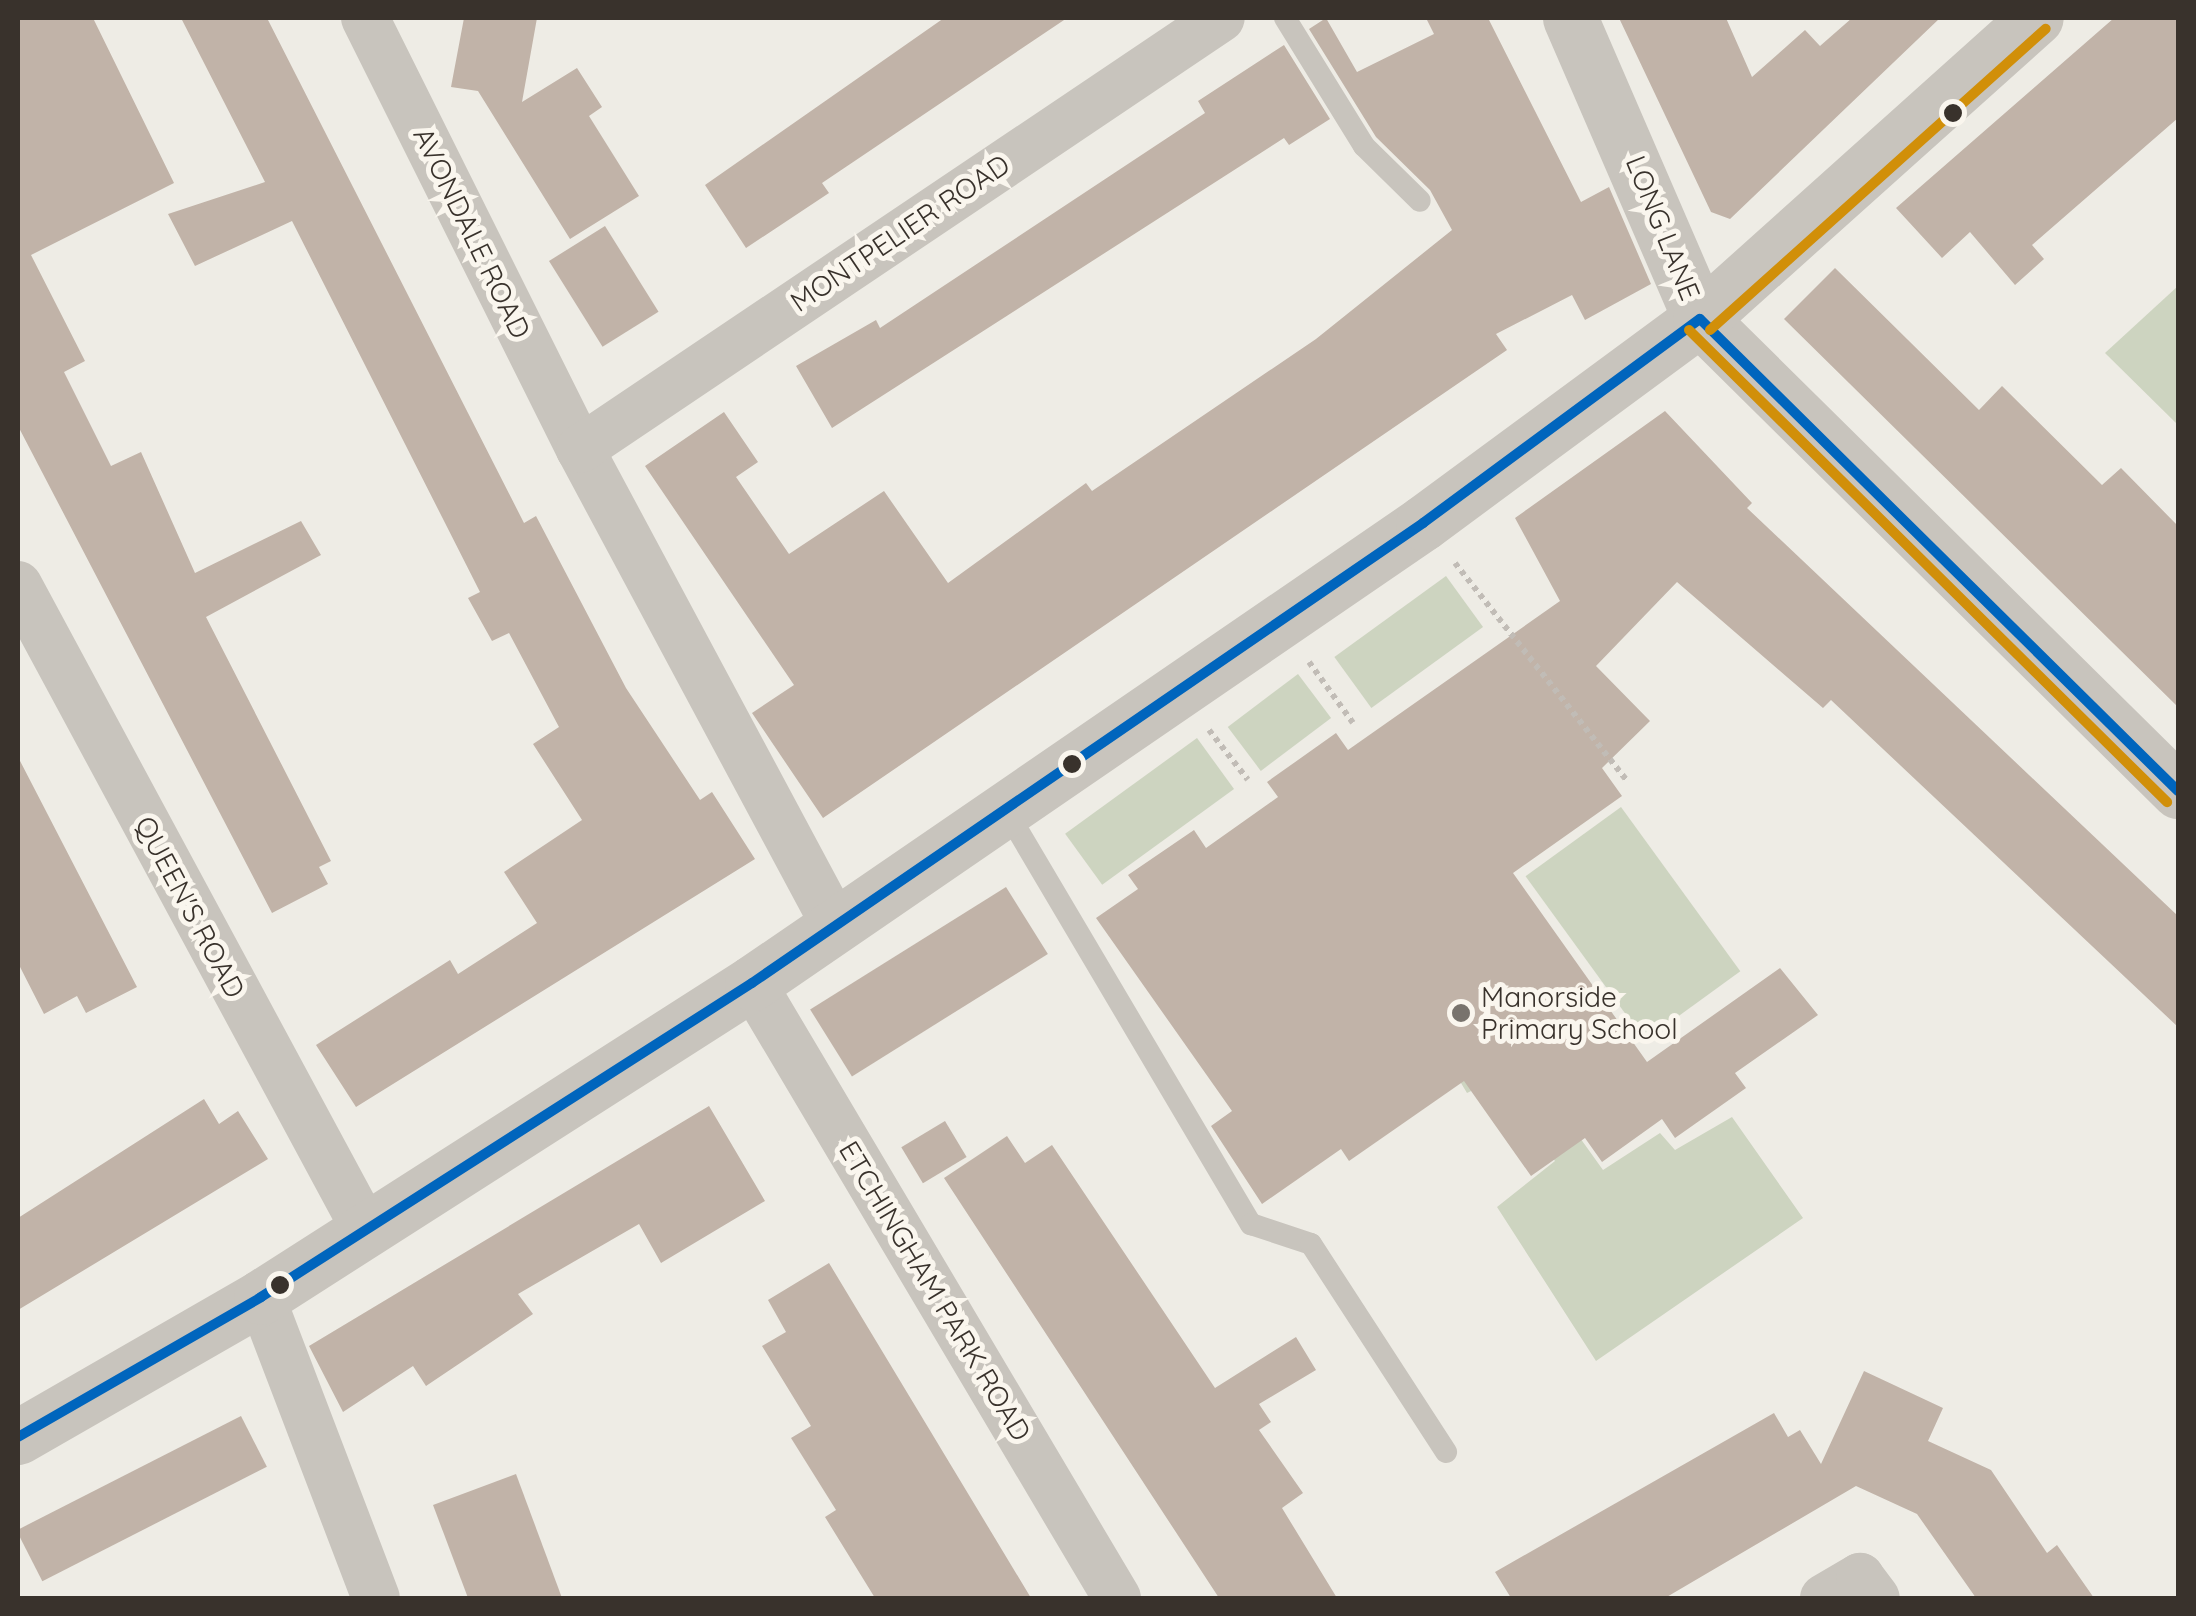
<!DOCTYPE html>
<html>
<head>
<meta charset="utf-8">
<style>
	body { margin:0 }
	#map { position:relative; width:2196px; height:1616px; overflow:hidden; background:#eeece5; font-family:Quicksand,sans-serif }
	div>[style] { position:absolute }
	.green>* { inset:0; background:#cdd4c0; transform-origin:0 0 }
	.building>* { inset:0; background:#c1b3a8; transform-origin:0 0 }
	.path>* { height:6px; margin-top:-3px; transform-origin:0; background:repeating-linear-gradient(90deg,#c1bcb6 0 5px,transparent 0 10px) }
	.service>* { height:22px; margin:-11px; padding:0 11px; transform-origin:11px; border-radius:11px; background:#c8c4bd }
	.minor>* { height:48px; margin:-24px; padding:0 24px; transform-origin:24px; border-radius:24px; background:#c8c4bd }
	.tertiary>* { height:55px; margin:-27.5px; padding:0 27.5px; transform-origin:27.5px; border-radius:27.5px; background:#c8c4bd }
	.bus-1>* { height:10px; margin:-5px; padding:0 5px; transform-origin:5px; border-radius:5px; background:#0065bd }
	.bus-2>* { height:10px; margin:-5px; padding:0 5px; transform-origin:5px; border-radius:5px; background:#d18f09 }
	.dots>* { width:28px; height:28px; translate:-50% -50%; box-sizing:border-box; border:5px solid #faf6ee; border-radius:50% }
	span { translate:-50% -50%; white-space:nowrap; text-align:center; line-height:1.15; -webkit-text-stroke:10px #faf6ee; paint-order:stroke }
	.street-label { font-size:28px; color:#39322c }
	.poi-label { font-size:28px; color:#39322c }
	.left { translate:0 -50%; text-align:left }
	.frame { position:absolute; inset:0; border:20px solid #39322c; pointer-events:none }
</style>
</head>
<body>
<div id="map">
	<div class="green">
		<i style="clip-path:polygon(2178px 286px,2178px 425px,2105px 353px)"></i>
		<i style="left:1446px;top:576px;width:63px;height:138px;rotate:54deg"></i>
		<i style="left:1298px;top:674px;width:55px;height:88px;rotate:53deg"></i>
		<i style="left:1197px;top:738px;width:63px;height:163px;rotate:54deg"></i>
		<i style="left:1621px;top:807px;width:203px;height:118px;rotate:54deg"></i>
		<i style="clip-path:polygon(1409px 899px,1603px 1170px,1660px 1133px,1675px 1150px,1732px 1117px,1803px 1218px,1596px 1361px,1497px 1207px,1555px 1161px,1494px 1080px,1467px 1093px,1455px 1073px)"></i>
	</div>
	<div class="building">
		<i style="clip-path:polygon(18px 18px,93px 18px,174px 183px,31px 255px,85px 361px,64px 372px,111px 466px,141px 452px,195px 573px,301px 521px,321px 555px,206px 617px,331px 861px,319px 867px,328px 884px,272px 913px,18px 426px)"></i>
		<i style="clip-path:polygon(181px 18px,267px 18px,524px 523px,536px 516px,626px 688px,700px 800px,712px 792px,755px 859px,356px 1107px,316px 1045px,450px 960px,458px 974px,537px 923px,504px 872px,582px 820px,533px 744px,559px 727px,509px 633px,492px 641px,468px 598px,480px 592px,292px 221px,195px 266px,168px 214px,265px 182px)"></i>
		<i style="clip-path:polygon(464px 18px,537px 18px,522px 102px,577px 68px,602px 107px,589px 116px,639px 196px,570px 239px,478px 91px,451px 87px)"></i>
		<i style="clip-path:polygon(944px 18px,1067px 18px,822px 183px,829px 193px,746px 248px,705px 185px)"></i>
		<i style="clip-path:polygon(1326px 18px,1357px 72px,1434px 34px,1426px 18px,1488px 18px,1581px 202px,1609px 187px,1651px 284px,1585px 320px,1572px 295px,1496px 334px,1507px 350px,823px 818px,752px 713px,794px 685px,645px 466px,724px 412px,758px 462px,736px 477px,789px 554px,884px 491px,948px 583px,1086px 483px,1092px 491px,1316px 339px,1452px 230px,1430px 190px,1376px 137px,1309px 29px)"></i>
		<i style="clip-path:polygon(1619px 18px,1726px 18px,1752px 77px,1805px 30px,1820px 46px,1852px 18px,1940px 18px,1730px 219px,1711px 212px)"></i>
		<i style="clip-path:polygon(2114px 18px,2178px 18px,2178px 118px,2032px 245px,2044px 259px,2015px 285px,1970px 232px,1942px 258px,1896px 208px)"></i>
		<i style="clip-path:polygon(1284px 45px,1330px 119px,1289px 145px,1284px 138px,832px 428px,796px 366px,876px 320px,880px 328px,1205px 113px,1198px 101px)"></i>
		<i style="left:605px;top:226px;width:101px;height:66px;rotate:58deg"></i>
		<i style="clip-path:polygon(1835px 268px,1979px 410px,2002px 386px,2102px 485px,2121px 468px,2178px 526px,2178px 707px,1784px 319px)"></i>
		<i style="clip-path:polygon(1665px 411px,1752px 503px,1747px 508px,2178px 916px,2178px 1027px,1831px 700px,1823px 708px,1677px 582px,1596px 666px,1650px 721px,1602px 768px,1622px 796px,1513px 873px,1647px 1062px,1780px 968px,1818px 1015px,1735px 1073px,1746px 1088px,1675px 1138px,1662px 1119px,1602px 1162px,1585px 1138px,1531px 1176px,1464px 1081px,1349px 1161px,1341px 1149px,1262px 1204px,1211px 1126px,1232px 1111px,1096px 918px,1138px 889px,1128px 875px,1194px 830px,1206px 848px,1278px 797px,1267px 782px,1336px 733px,1348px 750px,1560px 601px,1515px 518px)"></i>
		<i style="clip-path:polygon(18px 757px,137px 987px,86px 1013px,77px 996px,44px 1014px,18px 963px)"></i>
		<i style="left:1006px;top:887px;width:79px;height:231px;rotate:58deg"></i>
		<i style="clip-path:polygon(204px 1099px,219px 1124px,238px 1111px,268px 1159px,18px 1310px,18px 1218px)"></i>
		<i style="clip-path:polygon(709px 1106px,765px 1201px,661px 1263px,639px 1224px,518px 1294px,533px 1314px,426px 1386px,413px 1366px,343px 1412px,309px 1346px)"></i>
		<i style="left:945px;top:1121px;width:42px;height:51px;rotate:59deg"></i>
		<i style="clip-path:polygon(1007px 1136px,1025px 1163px,1052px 1145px,1215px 1388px,1296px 1337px,1316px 1370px,1259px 1404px,1271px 1422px,1259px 1430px,1303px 1493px,1282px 1508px,1337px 1598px,1219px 1598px,944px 1178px)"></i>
		<i style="clip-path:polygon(829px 1263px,1031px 1598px,875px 1598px,825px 1517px,836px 1510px,791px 1438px,811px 1426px,762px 1346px,786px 1332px,768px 1300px)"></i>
		<i style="clip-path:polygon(1864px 1371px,1943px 1408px,1928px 1441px,1991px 1470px,2047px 1553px,2057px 1545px,2094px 1598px,1976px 1598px,1917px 1514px,1856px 1486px,1665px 1598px,1511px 1598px,1495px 1572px,1774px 1413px,1788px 1437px,1800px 1430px,1821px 1464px)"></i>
		<i style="left:241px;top:1416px;width:57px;height:252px;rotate:63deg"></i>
		<i style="clip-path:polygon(516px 1474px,562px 1598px,468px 1598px,433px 1505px)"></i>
	</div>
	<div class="path">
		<i style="left:1455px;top:563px;width:278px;rotate:51.7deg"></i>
		<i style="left:1309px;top:662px;width:75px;rotate:54.2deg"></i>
		<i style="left:1209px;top:730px;width:63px;rotate:52deg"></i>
	</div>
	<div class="service">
		<i style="left:1285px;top:18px;width:150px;rotate:58.3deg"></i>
		<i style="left:1364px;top:146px;width:78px;rotate:44.5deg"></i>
		<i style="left:1004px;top:807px;width:485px;rotate:59.4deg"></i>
		<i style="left:1251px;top:1224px;width:63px;rotate:18.4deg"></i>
		<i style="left:1311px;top:1244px;width:248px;rotate:57deg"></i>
	</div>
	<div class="minor">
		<i style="left:365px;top:18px;width:482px;rotate:63.5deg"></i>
		<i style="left:580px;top:449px;width:540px;rotate:61.82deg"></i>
		<i style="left:580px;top:449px;width:772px;rotate:-33.92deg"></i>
		<i style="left:18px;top:585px;width:729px;rotate:61.68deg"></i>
		<i style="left:752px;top:983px;width:715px;rotate:59.31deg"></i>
		<i style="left:261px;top:1297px;width:322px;rotate:69.1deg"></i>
		<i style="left:1824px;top:1598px;width:42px;rotate:-30.3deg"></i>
		<i style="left:1860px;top:1577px;width:26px;rotate:53deg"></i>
	</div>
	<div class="tertiary">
		<i style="left:1570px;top:18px;width:328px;rotate:66.6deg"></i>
		<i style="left:1700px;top:319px;width:672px;rotate:44.64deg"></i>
		<i style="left:18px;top:1437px;width:280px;rotate:-29.9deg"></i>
		<i style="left:261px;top:1297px;width:583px;rotate:-32.6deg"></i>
		<i style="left:752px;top:983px;width:814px;rotate:-34.43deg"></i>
		<i style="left:1423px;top:523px;width:344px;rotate:-36.4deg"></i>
		<i style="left:1700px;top:319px;width:451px;rotate:-41.9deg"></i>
	</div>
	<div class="bus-1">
		<i style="left:1700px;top:319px;width:672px;rotate:44.64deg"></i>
		<i style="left:18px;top:1437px;width:280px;rotate:-29.9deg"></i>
		<i style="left:261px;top:1297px;width:583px;rotate:-32.6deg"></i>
		<i style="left:752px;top:983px;width:814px;rotate:-34.43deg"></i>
		<i style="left:1423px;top:523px;width:344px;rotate:-36.4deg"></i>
	</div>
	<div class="bus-2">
		<i style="left:1689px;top:330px;width:672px;rotate:44.64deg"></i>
		<i style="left:1710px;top:330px;width:451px;rotate:-41.9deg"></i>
	</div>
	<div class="dots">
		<i style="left:1953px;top:113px;background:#39322c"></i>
		<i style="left:1072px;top:764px;background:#39322c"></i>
		<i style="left:1461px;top:1013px;background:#78736d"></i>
		<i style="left:280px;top:1285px;background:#39322c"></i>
	</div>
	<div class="street-label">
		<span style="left:1663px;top:228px;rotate:68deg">LONG LANE</span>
		<span style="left:472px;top:233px;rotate:64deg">AVONDALE ROAD</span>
		<span style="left:900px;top:233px;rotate:-34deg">MONTPELIER ROAD</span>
		<span style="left:190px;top:907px;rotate:62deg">QUEEN'S ROAD</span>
		<span style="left:935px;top:1291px;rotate:59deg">ETCHINGHAM PARK ROAD</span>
	</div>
	<div class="poi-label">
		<span class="left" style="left:1481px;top:1013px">Manorside<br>Primary School</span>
	</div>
	<div class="frame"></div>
</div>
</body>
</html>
